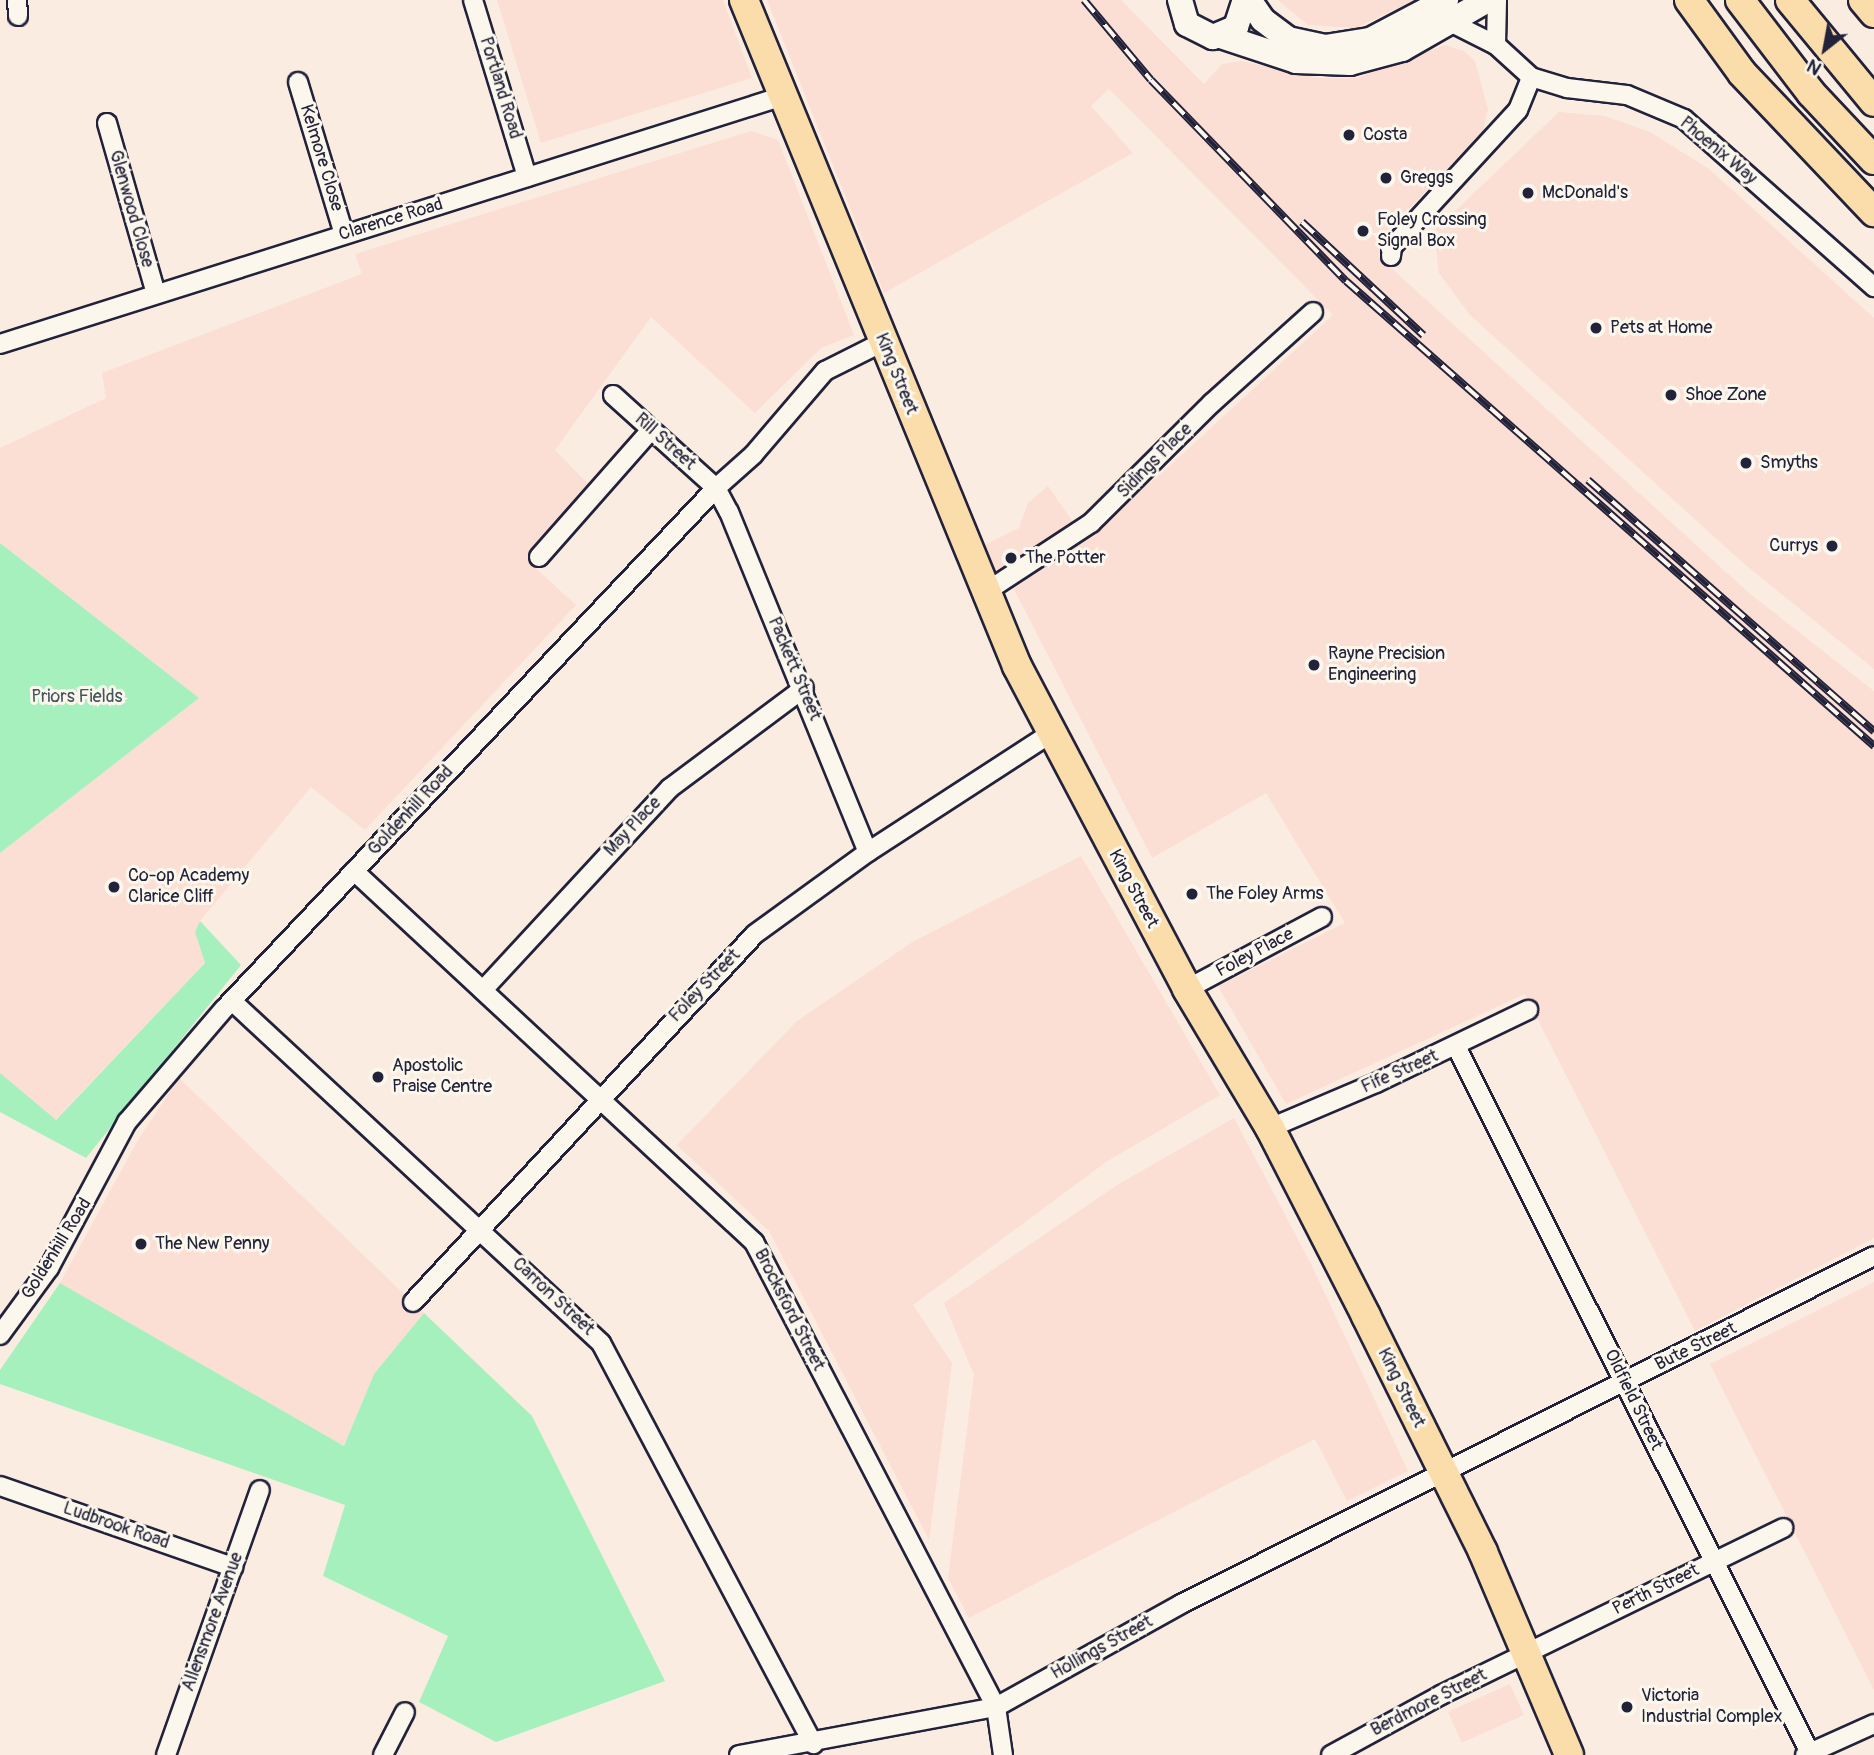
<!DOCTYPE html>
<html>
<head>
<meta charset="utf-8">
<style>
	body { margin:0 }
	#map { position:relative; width:1874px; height:1755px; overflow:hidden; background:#fbece1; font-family:Pangolin,sans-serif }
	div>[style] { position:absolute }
	.built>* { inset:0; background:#fbded4; transform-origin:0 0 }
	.green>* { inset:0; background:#a6f0be }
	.roads { filter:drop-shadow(2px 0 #22223b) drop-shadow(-2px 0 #22223b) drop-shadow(0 2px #22223b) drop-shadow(0 -2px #22223b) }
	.minor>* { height:18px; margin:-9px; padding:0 9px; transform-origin:9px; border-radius:9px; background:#fbf7ec }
	.secondary>* { height:24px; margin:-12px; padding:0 12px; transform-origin:12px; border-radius:12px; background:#fbf7ec }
	.primary>* { height:28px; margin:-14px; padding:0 14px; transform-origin:14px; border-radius:14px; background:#fbddab }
	.trunk>* { height:28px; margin:-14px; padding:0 14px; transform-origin:14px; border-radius:14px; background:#fbddab }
	.rail>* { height:8px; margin-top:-4px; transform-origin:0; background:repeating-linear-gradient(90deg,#fbf7ec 0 16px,#22223b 0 32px); box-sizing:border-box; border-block:2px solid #22223b }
	.dots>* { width:19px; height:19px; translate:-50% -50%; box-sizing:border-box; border:4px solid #fbf7ec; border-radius:50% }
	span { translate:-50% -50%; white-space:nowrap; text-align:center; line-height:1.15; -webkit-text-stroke:6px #fbf7ec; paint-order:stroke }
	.street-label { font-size:18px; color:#22223b }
	.poi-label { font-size:18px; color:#22223b }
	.left { translate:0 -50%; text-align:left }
	.right { translate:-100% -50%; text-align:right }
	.park-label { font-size:18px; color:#43565c }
	.north { position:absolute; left:1790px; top:14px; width:70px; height:70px; -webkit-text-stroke:5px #fbf7ec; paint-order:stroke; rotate:211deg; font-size:19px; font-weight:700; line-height:28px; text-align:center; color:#22223b }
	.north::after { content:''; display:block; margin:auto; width:24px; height:32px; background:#22223b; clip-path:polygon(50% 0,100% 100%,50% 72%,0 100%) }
</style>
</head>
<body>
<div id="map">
	<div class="built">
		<i style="clip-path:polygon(497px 0,723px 0,752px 78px,541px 143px)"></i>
		<i style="clip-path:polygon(767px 0,1121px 0,1204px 84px,1222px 64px,1241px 61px,1319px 78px,1357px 78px,1445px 45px,1464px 51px,1475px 61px,1488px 109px,1483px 131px,1389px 230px,1378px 256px,1749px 593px,1874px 691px,1874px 1238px,1695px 1331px,1525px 994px,1286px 1104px,1218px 986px,1345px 923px,1266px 793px,1152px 858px,1014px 589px,1161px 474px,1333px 315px,1109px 89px,1091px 106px,1133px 153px,884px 293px)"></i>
		<i style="clip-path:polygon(1278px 0,1414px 0,1356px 28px,1308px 25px)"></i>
		<i style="clip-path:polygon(1559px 112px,1605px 116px,1650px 132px,1709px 169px,1874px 318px,1874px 669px,1742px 562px,1470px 315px,1439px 273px,1434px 231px)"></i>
		<i style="clip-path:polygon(751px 131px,778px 140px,854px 335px,821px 348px,755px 413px,651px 317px,555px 450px,594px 490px,530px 563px,576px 605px,365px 830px,311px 787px,200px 921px,195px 932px,205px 963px,55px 1120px,0 1073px,0 853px,199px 698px,0 543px,0 448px,106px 398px,102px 373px,362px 274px,355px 254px)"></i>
		<i style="clip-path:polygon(1048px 486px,1077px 528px,994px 577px,974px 550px,1019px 528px,1028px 503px)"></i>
		<i style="clip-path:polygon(1081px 856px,1220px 1095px,1106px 1162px,913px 1305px,952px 1363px,929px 1540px,769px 1231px,677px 1145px,797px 1021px,914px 941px)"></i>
		<i style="clip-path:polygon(179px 1078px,424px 1313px,374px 1374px,344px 1446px,60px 1283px,138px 1140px)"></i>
		<i style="clip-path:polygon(1234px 1118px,1312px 1266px,1408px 1471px,1347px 1501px,1315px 1439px,969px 1618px,948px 1578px,974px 1375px,944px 1303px,1117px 1185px)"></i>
		<i style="clip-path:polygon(1874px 1282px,1874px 1690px,1710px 1364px)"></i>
		<i style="left:1510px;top:1684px;width:34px;height:68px;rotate:66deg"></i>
	</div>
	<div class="green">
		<i style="clip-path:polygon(0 543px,199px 698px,0 853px)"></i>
		<i style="clip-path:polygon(200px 921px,241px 965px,86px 1158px,0 1112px,0 1073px,56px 1120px,205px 963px,195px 932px)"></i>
		<i style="clip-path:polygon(60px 1283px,344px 1446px,374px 1374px,424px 1313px,532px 1416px,665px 1681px,496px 1742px,419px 1702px,448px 1636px,323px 1576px,345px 1505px,0 1384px,0 1370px)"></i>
	</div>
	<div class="roads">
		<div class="minor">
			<i style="left:17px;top:0;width:16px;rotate:86deg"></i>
			<i style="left:473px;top:0;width:185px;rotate:73deg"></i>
			<i style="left:1450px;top:22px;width:51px;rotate:26.6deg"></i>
			<i style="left:1496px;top:45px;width:47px;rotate:42.4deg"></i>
			<i style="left:1531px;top:77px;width:38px;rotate:17deg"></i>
			<i style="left:1567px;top:88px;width:60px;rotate:6.7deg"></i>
			<i style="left:1627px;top:95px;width:62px;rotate:22.8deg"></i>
			<i style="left:1684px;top:119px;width:254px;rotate:41.5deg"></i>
			<i style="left:1496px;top:45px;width:45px;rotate:-88.7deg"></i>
			<i style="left:298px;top:82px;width:159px;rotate:73.2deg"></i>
			<i style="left:107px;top:123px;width:178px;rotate:74deg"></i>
			<i style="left:1391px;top:256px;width:9px;rotate:-84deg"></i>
			<i style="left:1392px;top:247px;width:186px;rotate:-47.4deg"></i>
			<i style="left:1518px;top:110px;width:35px;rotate:-68deg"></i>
			<i style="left:0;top:344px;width:821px;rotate:-17.57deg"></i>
			<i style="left:613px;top:395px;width:139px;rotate:42.1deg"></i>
			<i style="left:716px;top:488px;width:27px;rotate:62deg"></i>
			<i style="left:729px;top:512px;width:367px;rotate:67.8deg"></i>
			<i style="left:539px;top:557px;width:169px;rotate:-48.6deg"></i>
			<i style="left:984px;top:593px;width:128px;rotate:-33.2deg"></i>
			<i style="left:1091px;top:523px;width:170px;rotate:-44.8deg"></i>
			<i style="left:1212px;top:403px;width:136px;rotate:-42deg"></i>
			<i style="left:354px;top:871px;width:546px;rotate:42.85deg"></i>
			<i style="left:754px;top:1242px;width:524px;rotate:62.51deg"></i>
			<i style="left:996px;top:1707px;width:49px;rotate:81.7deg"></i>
			<i style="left:1187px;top:989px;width:153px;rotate:-28.1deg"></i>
			<i style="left:483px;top:990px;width:275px;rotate:-47.2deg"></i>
			<i style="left:670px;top:788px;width:167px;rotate:-36.7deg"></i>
			<i style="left:232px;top:1001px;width:503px;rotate:42.83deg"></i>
			<i style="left:601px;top:1343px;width:454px;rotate:62.1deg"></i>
			<i style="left:1456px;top:1046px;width:793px;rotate:63.4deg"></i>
			<i style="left:1270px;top:1128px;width:115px;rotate:-23deg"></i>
			<i style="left:1376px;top:1083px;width:169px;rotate:-25.7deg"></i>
			<i style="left:413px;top:1302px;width:502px;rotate:-47.1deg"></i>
			<i style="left:755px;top:934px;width:140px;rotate:-36deg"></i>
			<i style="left:868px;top:852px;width:218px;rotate:-33deg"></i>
			<i style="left:0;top:1335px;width:83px;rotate:-53.8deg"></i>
			<i style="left:49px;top:1268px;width:166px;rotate:-61.9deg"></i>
			<i style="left:127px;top:1122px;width:149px;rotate:-49.4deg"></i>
			<i style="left:224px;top:1009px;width:717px;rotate:-46.64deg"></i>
			<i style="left:716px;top:488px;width:50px;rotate:-41.7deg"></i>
			<i style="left:753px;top:455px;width:111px;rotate:-49.4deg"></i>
			<i style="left:825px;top:371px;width:65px;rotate:-26.6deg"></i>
			<i style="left:0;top:1486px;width:247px;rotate:19.2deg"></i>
			<i style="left:166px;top:1755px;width:281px;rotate:-70.5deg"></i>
			<i style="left:383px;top:1755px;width:48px;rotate:-62.9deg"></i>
			<i style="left:739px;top:1755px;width:261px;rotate:-10.6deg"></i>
			<i style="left:996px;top:1707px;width:212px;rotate:-29.1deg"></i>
			<i style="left:1181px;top:1604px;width:775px;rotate:-26.66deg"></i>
			<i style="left:1331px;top:1755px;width:125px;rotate:-28.6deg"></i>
			<i style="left:1441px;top:1695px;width:381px;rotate:-26deg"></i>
			<i style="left:1805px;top:1755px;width:76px;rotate:-24.2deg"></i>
		</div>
		<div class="secondary">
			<i style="left:1180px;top:0;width:25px;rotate:74deg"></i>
			<i style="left:1187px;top:24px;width:29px;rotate:27deg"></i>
			<i style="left:1213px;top:37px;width:25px;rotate:-23deg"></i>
			<i style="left:1236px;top:27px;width:28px;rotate:-72deg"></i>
			<i style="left:1249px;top:0;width:24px;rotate:55deg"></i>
			<i style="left:1263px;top:20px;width:31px;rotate:37deg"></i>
			<i style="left:1288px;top:39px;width:38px;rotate:12deg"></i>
			<i style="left:1325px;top:47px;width:46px;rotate:-8.8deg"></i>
			<i style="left:1370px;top:40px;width:86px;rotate:-27.8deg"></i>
			<i style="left:1221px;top:36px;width:79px;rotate:18.4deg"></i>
			<i style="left:1296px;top:61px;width:54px;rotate:2.1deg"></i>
			<i style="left:1350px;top:63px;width:54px;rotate:-15.1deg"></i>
			<i style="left:1402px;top:49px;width:99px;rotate:-29.7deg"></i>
		</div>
		<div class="primary">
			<i style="left:744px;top:0;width:720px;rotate:67.71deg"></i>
			<i style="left:1017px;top:666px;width:365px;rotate:62.2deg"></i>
			<i style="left:1187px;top:989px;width:162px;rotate:59.2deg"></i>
			<i style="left:1270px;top:1128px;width:211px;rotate:62.9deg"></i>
			<i style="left:1366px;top:1316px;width:263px;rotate:63.6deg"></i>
			<i style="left:1483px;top:1552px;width:220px;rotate:67deg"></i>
		</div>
		<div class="trunk">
			<i style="left:1689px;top:0;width:90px;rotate:54deg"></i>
			<i style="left:1742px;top:73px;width:192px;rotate:46.5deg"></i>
			<i style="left:1740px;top:0;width:117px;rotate:52.6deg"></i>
			<i style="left:1811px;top:93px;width:92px;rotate:46.8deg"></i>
			<i style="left:1790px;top:0;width:132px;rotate:50.5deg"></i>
			<i style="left:1863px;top:0;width:17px;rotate:50deg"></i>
		</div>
	</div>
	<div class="rail">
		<i style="left:1084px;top:0;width:104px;rotate:50.1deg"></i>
		<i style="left:1151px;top:80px;width:280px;rotate:45.9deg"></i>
		<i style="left:1346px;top:281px;width:704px;rotate:41.37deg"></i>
		<i style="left:1302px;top:222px;width:166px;rotate:43deg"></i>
		<i style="left:1588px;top:480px;width:381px;rotate:41.3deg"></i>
	</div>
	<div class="dots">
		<i style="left:1349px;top:135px;background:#22223b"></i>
		<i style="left:1386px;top:178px;background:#22223b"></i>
		<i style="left:1528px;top:193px;background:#22223b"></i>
		<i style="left:1363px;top:231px;background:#22223b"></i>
		<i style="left:1596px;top:328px;background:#22223b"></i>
		<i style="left:1671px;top:395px;background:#22223b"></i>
		<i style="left:1746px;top:463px;background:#22223b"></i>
		<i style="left:1832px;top:546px;background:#22223b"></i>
		<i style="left:1011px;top:558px;background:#22223b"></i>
		<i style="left:1314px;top:665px;background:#22223b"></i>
		<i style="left:114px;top:887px;background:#22223b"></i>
		<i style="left:1192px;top:894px;background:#22223b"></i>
		<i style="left:378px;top:1077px;background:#22223b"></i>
		<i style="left:141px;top:1244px;background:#22223b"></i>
		<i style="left:1627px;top:1707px;background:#22223b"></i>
	</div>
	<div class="street-label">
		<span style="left:500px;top:88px;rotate:73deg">Portland Road</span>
		<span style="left:1718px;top:151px;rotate:40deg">Phoenix Way</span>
		<span style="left:321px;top:158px;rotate:73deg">Kelmore Close</span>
		<span style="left:131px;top:209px;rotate:74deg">Glenwood Close</span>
		<span style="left:391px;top:220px;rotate:-17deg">Clarence Road</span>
		<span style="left:896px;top:374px;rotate:68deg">King Street</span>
		<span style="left:665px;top:442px;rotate:42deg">Rill Street</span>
		<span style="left:1155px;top:461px;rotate:-45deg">Sidings Place</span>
		<span style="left:794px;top:669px;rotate:67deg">Packett Street</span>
		<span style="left:411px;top:811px;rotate:-47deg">Goldenhill Road</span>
		<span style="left:633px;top:827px;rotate:-47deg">May Place</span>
		<span style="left:1133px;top:889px;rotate:62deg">King Street</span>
		<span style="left:1255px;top:953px;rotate:-28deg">Foley Place</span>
		<span style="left:705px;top:986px;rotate:-46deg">Foley Street</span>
		<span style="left:1400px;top:1072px;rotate:-24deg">Fife Street</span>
		<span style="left:57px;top:1249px;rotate:-58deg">Goldenhill Road</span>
		<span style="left:553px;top:1297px;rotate:43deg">Carron Street</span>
		<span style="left:789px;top:1310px;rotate:63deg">Brocksford Street</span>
		<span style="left:1696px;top:1347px;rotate:-26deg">Bute Street</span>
		<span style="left:1401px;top:1388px;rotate:64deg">King Street</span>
		<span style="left:1633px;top:1400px;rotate:64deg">Oldfield Street</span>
		<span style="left:116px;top:1526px;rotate:19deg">Ludbrook Road</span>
		<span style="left:1656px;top:1590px;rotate:-26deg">Perth Street</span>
		<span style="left:213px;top:1622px;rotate:-70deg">Allensmore Avenue</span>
		<span style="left:1102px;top:1648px;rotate:-29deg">Hollings Street</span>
		<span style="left:1429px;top:1703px;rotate:-27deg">Berdmore Street</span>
	</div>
	<div class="poi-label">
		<span class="left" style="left:1363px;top:135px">Costa</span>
		<span class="left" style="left:1400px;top:178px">Greggs</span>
		<span class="left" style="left:1542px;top:193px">McDonald's</span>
		<span class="left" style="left:1377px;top:231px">Foley Crossing<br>Signal Box</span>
		<span class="left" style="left:1610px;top:328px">Pets at Home</span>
		<span class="left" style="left:1685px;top:395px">Shoe Zone</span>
		<span class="left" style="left:1760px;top:463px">Smyths</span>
		<span class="right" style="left:1818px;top:546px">Currys</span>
		<span class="left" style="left:1025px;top:558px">The Potter</span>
		<span class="left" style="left:1328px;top:665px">Rayne Precision<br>Engineering</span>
		<span class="left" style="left:128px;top:887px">Co-op Academy<br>Clarice Cliff</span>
		<span class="left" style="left:1206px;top:894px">The Foley Arms</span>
		<span class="left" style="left:392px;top:1077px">Apostolic<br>Praise Centre</span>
		<span class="left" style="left:155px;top:1244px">The New Penny</span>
		<span class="left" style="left:1641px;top:1707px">Victoria<br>Industrial Complex</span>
	</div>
	<div class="park-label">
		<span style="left:77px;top:697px">Priors Fields</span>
	</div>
	<div class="north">N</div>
</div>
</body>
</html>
